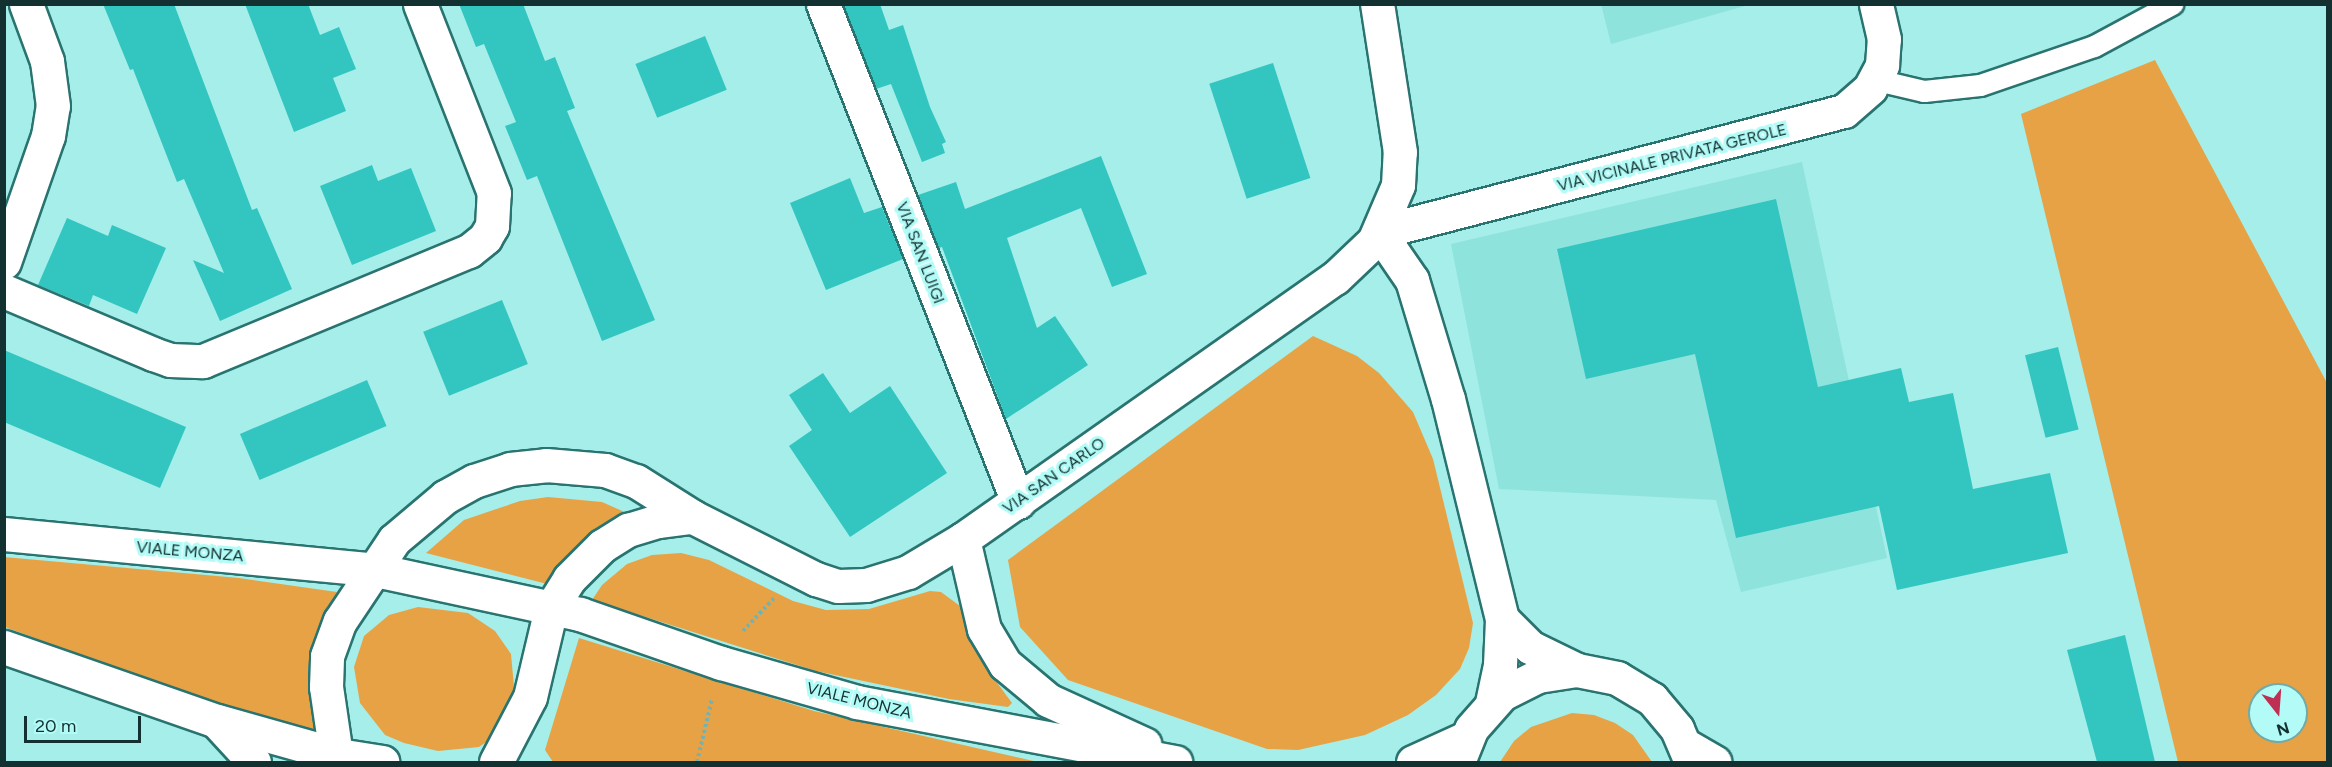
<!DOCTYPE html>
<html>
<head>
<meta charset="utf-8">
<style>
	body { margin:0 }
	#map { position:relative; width:2332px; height:767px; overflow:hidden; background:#a5eee9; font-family:Figtree,sans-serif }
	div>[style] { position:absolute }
	.built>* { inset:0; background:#8fe3dd }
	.green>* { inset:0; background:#e7a246 }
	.building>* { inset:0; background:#33c6c0; transform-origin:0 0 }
	.path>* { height:4px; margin-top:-2px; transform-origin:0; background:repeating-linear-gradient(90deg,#76b1ad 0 3px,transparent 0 6px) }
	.roads { filter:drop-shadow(2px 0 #297470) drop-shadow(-2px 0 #297470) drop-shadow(0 2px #297470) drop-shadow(0 -2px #297470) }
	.service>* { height:21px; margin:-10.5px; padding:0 10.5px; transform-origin:10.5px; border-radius:10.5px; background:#fff }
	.minor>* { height:33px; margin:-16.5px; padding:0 16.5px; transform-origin:16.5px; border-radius:16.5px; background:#fff }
	.tertiary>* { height:33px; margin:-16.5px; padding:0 16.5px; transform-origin:16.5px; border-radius:16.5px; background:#fff }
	span { translate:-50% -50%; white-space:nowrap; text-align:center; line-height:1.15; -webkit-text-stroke:6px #b2fbf7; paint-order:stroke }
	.street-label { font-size:16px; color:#133130 }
	.frame { position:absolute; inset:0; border:6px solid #133130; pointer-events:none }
	.north { position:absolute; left:2248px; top:683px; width:60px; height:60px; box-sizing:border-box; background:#b2fbf7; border:2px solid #72aaa7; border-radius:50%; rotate:163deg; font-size:16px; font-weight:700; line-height:24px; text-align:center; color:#133130 }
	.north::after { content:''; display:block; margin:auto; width:21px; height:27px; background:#bf2f54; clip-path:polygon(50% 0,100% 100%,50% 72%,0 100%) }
	.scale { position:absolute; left:24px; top:716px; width:117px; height:27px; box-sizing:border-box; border:3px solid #133130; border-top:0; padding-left:8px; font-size:18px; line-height:21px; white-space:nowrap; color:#133130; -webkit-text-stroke:4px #b2fbf7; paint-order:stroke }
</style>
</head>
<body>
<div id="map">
	<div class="built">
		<i style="clip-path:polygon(1601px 4px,1748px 4px,1748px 5px,1611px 44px)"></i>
		<i style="clip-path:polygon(1802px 162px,1887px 558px,1741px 592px,1716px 500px,1499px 489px,1451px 244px)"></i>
	</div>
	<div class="green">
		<i style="clip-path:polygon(evenodd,2155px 60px,2327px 383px,2327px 762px,2178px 762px,2021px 114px,2155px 60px,2260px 695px,2296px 695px,2296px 731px,2260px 731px,2260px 695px)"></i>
		<i style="clip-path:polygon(1313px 336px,1357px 356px,1379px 373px,1413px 412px,1433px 459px,1473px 623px,1469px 648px,1460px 669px,1436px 695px,1408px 715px,1365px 735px,1298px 750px,1267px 749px,1068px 680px,1020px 627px,1008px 560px)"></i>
		<i style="clip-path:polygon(548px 497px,602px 502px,629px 514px,555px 586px,426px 553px,464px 520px,520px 501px)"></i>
		<i style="clip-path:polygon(681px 553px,709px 560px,793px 601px,826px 610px,869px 609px,930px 591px,941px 592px,960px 606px,984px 665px,1012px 703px,1008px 707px,949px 699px,816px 671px,592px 600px,602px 585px,627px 564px,652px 555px)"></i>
		<i style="clip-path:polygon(4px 557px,239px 578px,337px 592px,314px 641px,308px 669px,317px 731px,278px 724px,193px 697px,5px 627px)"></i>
		<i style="clip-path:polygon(418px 607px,468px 613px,495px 631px,511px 654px,515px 698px,493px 737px,479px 747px,438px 751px,404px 743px,385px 735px,360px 703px,354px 667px,364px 636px,389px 615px)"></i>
		<i style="clip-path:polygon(579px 638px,814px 711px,1038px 762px,553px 762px,545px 750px)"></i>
		<i style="clip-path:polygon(1572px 713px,1594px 715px,1615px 723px,1633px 735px,1652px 762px,1500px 762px,1514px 741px,1531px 727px)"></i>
	</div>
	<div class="building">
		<i style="clip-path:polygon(103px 4px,174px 4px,252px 210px,257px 208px,292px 289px,220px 321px,193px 260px,224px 273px,184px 179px,177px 182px,133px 69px,130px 70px)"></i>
		<i style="clip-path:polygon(245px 4px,308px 4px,320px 35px,339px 27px,356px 69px,333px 78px,346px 111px,294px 132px)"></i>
		<i style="clip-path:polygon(459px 4px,523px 4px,545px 61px,555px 57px,575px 108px,567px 111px,655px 320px,602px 341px,537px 176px,527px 180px,505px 126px,516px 122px,484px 44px,476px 47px)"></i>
		<i style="clip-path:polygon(843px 4px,880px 4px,889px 30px,903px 25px,930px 107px,946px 142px,942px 144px,945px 153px,922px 162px,891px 84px,876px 89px)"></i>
		<i style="left:705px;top:36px;width:58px;height:75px;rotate:68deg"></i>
		<i style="left:1273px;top:63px;width:121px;height:67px;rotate:72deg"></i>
		<i style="clip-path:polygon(1101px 156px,1147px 274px,1112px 287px,1081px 208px,1007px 238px,1037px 328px,1055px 316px,1088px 365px,1006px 419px,942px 247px,939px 248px,918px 195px,956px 182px,965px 209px)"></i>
		<i style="clip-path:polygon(372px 165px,378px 181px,411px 168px,436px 231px,352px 265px,320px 186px)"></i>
		<i style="clip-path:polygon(850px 178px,864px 213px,882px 207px,903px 259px,826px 290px,790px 203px)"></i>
		<i style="clip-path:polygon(1776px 199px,1818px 387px,1901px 368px,1909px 402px,1953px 393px,1973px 489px,2050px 473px,2068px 553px,1897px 590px,1879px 506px,1736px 538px,1695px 354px,1586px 379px,1557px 249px)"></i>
		<i style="clip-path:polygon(67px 218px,108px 236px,112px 225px,166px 248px,137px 314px,93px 295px,89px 306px,38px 285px)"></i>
		<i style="left:502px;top:300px;width:69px;height:85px;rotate:68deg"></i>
		<i style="left:2058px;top:347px;width:85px;height:34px;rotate:76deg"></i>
		<i style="clip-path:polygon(4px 350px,186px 427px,160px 488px,4px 422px)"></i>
		<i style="clip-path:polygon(823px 373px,850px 413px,890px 386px,947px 473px,850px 537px,789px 446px,812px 430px,789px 395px)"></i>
		<i style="left:367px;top:380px;width:50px;height:138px;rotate:67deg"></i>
		<i style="clip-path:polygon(2125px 635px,2155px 762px,2097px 762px,2067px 650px)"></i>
	</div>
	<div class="path">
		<i style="left:743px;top:631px;width:47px;rotate:-46.7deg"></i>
		<i style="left:697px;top:762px;width:65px;rotate:-76.6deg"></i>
	</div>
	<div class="roads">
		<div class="service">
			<i style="left:1877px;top:80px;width:48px;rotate:13.2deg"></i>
			<i style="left:1924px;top:91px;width:56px;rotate:-6.1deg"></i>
			<i style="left:1980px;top:85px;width:120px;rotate:-18.9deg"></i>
			<i style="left:2094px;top:46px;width:89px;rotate:-28.3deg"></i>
		</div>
		<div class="minor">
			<i style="left:823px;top:4px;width:535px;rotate:68.62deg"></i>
			<i style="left:1379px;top:232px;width:480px;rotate:-14.6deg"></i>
			<i style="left:1844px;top:111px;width:35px;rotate:-41deg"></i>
			<i style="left:1870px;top:88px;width:26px;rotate:-62deg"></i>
			<i style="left:1882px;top:65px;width:26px;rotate:-86deg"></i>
			<i style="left:1884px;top:39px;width:36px;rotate:-103deg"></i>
			<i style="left:1379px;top:232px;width:58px;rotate:55.5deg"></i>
			<i style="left:1412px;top:280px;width:124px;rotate:73.2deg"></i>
			<i style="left:1448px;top:399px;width:227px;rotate:76.2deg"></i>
			<i style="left:1502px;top:619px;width:46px;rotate:92.5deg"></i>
			<i style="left:1500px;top:665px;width:39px;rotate:102deg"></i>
			<i style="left:4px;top:262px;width:133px;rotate:-70.8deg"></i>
			<i style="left:48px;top:136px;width:30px;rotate:-81deg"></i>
			<i style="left:53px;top:106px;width:45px;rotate:-97.6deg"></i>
			<i style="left:47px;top:61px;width:61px;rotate:-110.2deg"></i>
			<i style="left:4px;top:291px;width:162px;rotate:22.9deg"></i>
			<i style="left:153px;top:354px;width:18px;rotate:19deg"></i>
			<i style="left:170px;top:360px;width:33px;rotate:2deg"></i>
			<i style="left:203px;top:361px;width:288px;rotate:-22.5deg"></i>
			<i style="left:469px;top:251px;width:21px;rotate:-39deg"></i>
			<i style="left:485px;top:238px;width:14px;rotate:-60deg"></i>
			<i style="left:492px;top:226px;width:33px;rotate:-87deg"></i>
			<i style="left:494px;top:193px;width:203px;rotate:-111.4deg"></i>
			<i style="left:4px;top:534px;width:374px;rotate:5.5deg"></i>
			<i style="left:376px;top:570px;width:209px;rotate:12.2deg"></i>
			<i style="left:580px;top:614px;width:149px;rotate:19.2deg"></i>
			<i style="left:721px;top:663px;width:141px;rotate:16deg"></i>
			<i style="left:857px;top:702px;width:324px;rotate:10.7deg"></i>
			<i style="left:963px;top:539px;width:92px;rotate:76.9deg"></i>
			<i style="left:984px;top:629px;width:41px;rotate:59deg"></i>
			<i style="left:1005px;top:664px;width:56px;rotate:39.9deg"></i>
			<i style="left:1048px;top:700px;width:106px;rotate:24.6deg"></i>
			<i style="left:1502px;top:619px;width:40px;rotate:45deg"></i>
			<i style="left:1530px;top:647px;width:52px;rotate:26.1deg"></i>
			<i style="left:4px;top:647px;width:225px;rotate:19.2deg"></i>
			<i style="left:217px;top:721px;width:126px;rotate:15.7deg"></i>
			<i style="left:338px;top:755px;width:45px;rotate:9deg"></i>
			<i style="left:218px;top:723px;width:53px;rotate:47.3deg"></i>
			<i style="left:1685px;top:745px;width:34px;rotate:30deg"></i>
			<i style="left:337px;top:762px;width:76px;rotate:-98.3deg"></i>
			<i style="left:326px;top:687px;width:31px;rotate:-88deg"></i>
			<i style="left:327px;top:656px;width:37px;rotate:-70deg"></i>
			<i style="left:340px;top:621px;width:97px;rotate:-56.3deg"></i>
			<i style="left:394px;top:540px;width:67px;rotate:-40.1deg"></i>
			<i style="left:445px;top:497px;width:33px;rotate:-29deg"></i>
			<i style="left:474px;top:481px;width:38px;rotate:-18deg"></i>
			<i style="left:510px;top:469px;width:36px;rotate:-6deg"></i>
			<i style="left:546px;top:465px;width:59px;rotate:4.8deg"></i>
			<i style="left:605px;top:470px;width:33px;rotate:20deg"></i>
			<i style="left:636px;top:481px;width:67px;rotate:32.3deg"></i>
			<i style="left:693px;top:517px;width:138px;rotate:26.8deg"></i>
			<i style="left:816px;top:579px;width:23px;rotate:18deg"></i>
			<i style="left:838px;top:586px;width:28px;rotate:-2deg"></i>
			<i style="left:866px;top:585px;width:44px;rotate:-17.2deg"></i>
			<i style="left:908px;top:572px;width:64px;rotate:-31deg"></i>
			<i style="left:963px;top:539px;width:454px;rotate:-35.1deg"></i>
			<i style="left:1335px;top:278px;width:54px;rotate:-43.5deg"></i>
			<i style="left:1374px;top:241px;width:61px;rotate:-66.8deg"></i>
			<i style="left:1398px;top:185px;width:33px;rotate:-87deg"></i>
			<i style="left:1400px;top:152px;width:150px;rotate:-98.8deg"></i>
			<i style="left:496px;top:762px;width:73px;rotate:-62.4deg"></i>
			<i style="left:530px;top:697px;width:91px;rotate:-76.7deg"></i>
			<i style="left:551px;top:608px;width:34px;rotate:-58deg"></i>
			<i style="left:569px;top:579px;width:47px;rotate:-45deg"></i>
			<i style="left:602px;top:546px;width:31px;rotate:-32deg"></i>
			<i style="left:628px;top:530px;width:31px;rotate:-17deg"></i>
			<i style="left:658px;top:521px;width:35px;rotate:-7deg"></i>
			<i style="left:1413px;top:762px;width:58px;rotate:-24.4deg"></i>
		</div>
		<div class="tertiary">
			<i style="left:1458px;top:762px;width:35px;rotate:-68deg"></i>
			<i style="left:1471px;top:729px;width:47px;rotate:-48.5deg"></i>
			<i style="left:1502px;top:694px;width:40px;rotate:-26.6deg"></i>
			<i style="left:1538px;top:676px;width:39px;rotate:-9deg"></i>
			<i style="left:1577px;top:670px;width:41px;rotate:11.3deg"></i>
			<i style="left:1617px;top:678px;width:41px;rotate:31deg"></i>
			<i style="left:1652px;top:699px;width:39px;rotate:50deg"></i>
			<i style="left:1677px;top:729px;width:36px;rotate:67deg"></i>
		</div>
	</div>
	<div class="street-label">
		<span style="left:1672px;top:158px;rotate:-14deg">VIA VICINALE PRIVATA GEROLE</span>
		<span style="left:920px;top:253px;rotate:69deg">VIA SAN LUIGI</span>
		<span style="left:1054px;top:476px;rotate:-35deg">VIA SAN CARLO</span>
		<span style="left:190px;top:552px;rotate:5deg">VIALE MONZA</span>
		<span style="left:859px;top:701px;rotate:14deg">VIALE MONZA</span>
	</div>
	<div class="frame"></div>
	<div class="north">N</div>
	<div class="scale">20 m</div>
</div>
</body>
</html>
